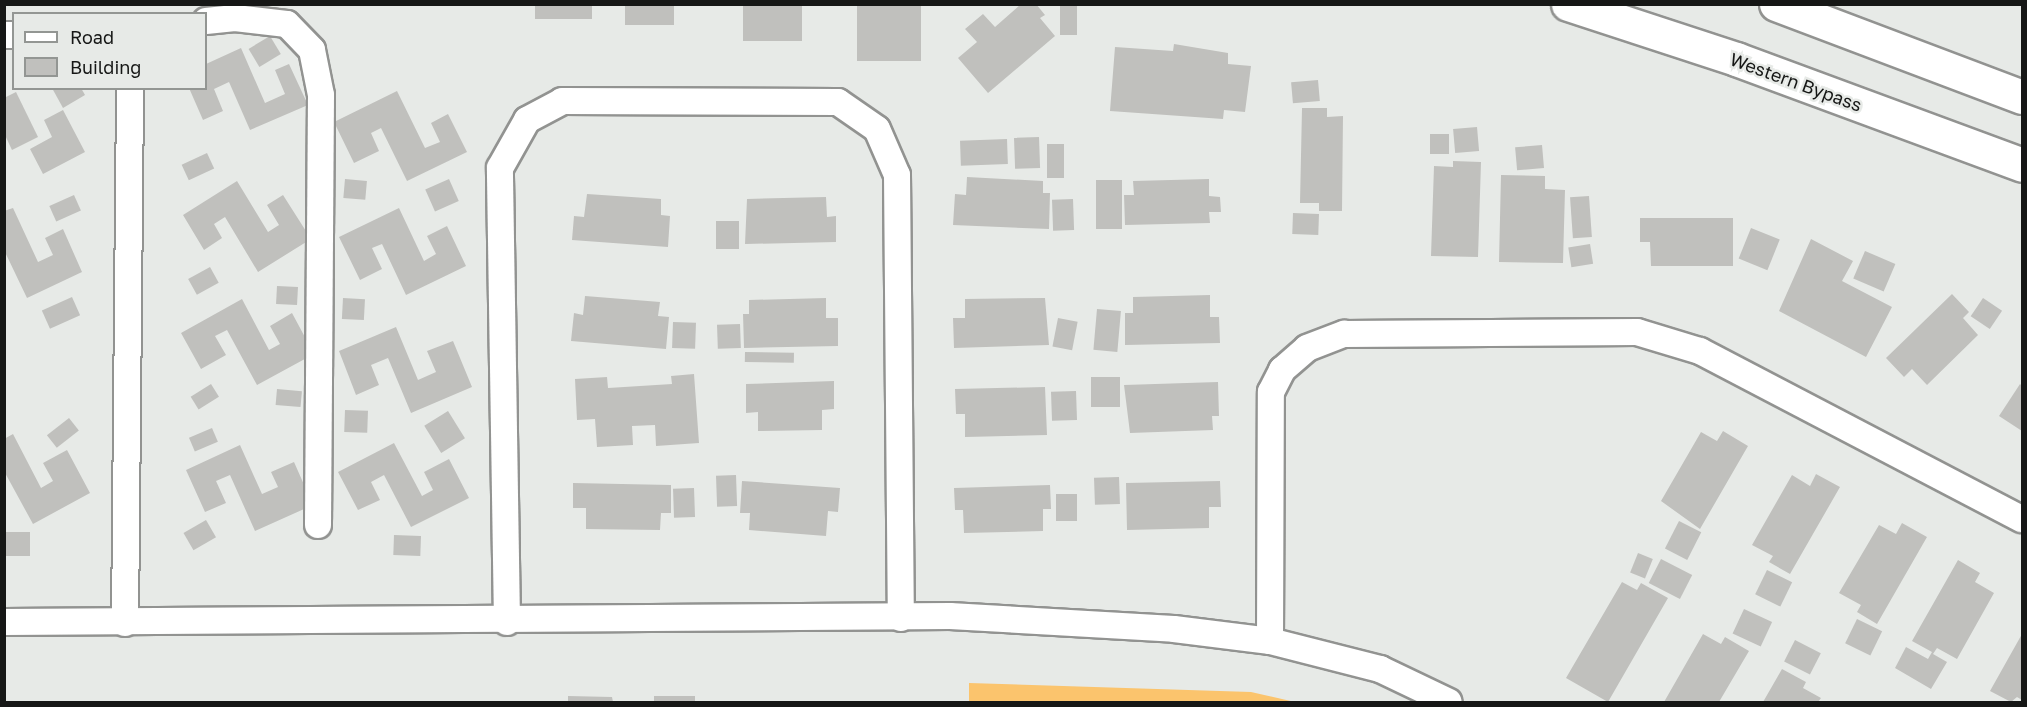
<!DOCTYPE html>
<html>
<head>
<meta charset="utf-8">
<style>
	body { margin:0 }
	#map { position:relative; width:2027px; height:707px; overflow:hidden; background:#e7eae7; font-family:"Golos Text",sans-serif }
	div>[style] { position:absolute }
	.green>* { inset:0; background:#fbc46d }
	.building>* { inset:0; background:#c0c0bd; transform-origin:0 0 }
	.roads { filter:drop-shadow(2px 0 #929391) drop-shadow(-2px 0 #929391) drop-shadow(0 2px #929391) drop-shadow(0 -2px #929391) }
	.street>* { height:26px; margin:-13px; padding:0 13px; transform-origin:13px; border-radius:13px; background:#fff }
	.highway>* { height:33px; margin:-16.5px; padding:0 16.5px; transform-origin:16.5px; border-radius:16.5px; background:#fff }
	span { translate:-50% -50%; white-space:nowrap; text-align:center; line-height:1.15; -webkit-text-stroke:5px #e7eae7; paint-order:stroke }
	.street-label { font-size:18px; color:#161716 }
	.frame { position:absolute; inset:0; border:6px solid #161716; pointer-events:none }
	.legend { position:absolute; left:12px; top:12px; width:195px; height:78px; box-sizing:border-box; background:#e7eae7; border:2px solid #939693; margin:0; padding:8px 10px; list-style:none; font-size:18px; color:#161716 }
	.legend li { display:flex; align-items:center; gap:12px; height:30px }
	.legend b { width:30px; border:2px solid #939693 }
</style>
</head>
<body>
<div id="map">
	<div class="green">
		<i style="clip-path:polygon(969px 683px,1251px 692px,1295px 702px,969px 702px)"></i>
	</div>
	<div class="building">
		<i style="left:535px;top:4px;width:57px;height:15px"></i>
		<i style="left:625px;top:4px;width:49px;height:21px"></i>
		<i style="left:743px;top:4px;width:59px;height:37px"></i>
		<i style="left:857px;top:4px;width:64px;height:57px"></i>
		<i style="clip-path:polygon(1021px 4px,1036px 4px,1045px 15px,1040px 18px,1055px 36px,988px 93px,958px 58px,977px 42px,965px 29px,983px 14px,995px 27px)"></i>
		<i style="left:1060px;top:6px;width:17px;height:29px"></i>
		<i style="left:270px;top:36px;width:21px;height:25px;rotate:59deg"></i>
		<i style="clip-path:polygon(1174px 44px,1228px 53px,1228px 64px,1251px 66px,1245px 112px,1224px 110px,1223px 119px,1110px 111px,1115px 47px,1173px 51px)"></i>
		<i style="clip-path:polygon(241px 48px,265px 103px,285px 94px,275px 70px,289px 64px,308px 105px,250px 130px,229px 82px,214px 89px,223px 111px,203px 120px,189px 88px,206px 88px,206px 64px)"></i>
		<i style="left:1318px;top:80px;width:21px;height:27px;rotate:85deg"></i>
		<i style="clip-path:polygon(52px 88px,81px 88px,85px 95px,63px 108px)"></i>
		<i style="clip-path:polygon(397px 91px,425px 148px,440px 142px,431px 123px,448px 114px,467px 152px,407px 181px,381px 128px,371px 133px,379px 151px,354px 163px,334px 122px)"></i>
		<i style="clip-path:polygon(16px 92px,38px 137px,12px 150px,4px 133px,4px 98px)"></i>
		<i style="clip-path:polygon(1302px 108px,1327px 108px,1327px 117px,1343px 116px,1342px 211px,1319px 211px,1319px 203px,1300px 203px)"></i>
		<i style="clip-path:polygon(63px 110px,85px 152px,43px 174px,30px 149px,52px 137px,44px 120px)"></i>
		<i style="left:1477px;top:127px;width:24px;height:24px;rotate:85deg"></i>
		<i style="left:1430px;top:134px;width:19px;height:20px"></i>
		<i style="left:1039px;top:137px;width:31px;height:25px;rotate:88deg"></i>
		<i style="left:1007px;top:139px;width:25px;height:47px;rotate:88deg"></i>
		<i style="left:1047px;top:144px;width:17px;height:34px"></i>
		<i style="left:1542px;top:145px;width:23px;height:27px;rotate:85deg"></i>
		<i style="left:207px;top:153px;width:17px;height:28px;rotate:65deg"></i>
		<i style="clip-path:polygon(1453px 161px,1481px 162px,1478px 257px,1431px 256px,1434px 166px,1453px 167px)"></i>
		<i style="clip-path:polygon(1501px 175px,1545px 176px,1545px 189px,1565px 190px,1563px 263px,1499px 262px)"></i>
		<i style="clip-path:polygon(967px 177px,1043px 181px,1043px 193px,1050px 193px,1049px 229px,953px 225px,955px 194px,966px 195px)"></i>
		<i style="left:345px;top:179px;width:22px;height:19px;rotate:5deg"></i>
		<i style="left:449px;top:179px;width:24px;height:26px;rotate:66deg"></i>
		<i style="clip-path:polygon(1209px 179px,1209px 196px,1220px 197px,1221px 212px,1209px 212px,1210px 223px,1125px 225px,1124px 195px,1134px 195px,1133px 181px)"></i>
		<i style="left:1096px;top:180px;width:26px;height:49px"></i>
		<i style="clip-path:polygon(237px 181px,268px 232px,279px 225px,267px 205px,283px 195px,311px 239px,258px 272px,225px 217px,214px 224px,222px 238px,204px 250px,183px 215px)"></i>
		<i style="clip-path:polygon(587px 194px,661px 199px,661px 215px,670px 216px,668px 247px,572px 240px,574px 216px,584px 217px)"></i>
		<i style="left:74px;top:195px;width:17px;height:27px;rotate:66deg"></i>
		<i style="left:1589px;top:196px;width:41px;height:19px;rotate:86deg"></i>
		<i style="clip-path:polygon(826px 197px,827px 217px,836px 216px,836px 242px,745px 244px,747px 199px)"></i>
		<i style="left:1073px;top:199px;width:31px;height:21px;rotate:88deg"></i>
		<i style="clip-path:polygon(13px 208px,38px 262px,53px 255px,45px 238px,63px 229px,82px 272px,27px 298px,4px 250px,4px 211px)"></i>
		<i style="clip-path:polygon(399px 208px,424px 261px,436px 254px,427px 236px,447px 226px,466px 266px,406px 295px,382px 244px,372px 248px,382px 269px,360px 280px,339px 237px)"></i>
		<i style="left:1293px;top:213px;width:26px;height:21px;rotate:2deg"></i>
		<i style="clip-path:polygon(1640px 218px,1733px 218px,1733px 266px,1651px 266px,1650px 242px,1640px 242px)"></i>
		<i style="left:739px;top:221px;width:28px;height:23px;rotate:90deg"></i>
		<i style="left:1751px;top:228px;width:31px;height:33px;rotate:22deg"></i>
		<i style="clip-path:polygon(1811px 239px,1853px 261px,1842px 281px,1892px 307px,1866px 357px,1779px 311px)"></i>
		<i style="left:1590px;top:244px;width:20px;height:22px;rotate:81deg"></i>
		<i style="left:1865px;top:251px;width:33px;height:30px;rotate:23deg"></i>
		<i style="left:210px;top:267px;width:18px;height:25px;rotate:61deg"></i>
		<i style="left:277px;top:286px;width:21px;height:18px;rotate:3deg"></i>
		<i style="clip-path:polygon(1952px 294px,1969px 312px,1963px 318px,1978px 335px,1927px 385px,1912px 369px,1904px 377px,1886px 358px)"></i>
		<i style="clip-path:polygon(1210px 295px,1210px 317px,1219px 317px,1220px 343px,1125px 345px,1125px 313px,1133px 313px,1133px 297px)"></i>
		<i style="clip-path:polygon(585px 296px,660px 302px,658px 316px,669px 317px,666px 349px,571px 341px,574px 313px,583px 315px)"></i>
		<i style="left:72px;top:297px;width:20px;height:33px;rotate:66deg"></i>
		<i style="left:343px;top:298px;width:22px;height:21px;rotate:3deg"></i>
		<i style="clip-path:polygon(826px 298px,826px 318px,838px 318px,838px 346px,744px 348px,743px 314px,749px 314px,749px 300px)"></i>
		<i style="clip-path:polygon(1045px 298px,1049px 345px,954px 348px,953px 318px,965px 318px,965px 299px)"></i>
		<i style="left:1983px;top:298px;width:23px;height:22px;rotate:34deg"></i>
		<i style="clip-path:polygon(242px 299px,269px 350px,280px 344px,270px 326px,292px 313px,314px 354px,257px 385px,227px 330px,215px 336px,226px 355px,201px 369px,181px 333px)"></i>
		<i style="left:1097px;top:309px;width:24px;height:41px;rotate:5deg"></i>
		<i style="left:1058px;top:318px;width:20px;height:29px;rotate:11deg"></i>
		<i style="left:673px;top:322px;width:23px;height:26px;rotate:2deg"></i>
		<i style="left:740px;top:324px;width:24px;height:23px;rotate:88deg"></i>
		<i style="clip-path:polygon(396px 327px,418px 380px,436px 372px,427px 351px,453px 341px,472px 387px,411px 413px,388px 358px,371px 365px,379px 385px,356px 395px,339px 351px)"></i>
		<i style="left:745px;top:352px;width:49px;height:10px;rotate:1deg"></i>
		<i style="clip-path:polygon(694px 374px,699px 443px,656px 446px,655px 425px,632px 426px,633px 445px,597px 447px,595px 419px,577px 420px,575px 379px,607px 377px,608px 388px,672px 384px,671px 376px)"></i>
		<i style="left:1091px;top:377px;width:29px;height:30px"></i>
		<i style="clip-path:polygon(834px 381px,834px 409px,822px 410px,822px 430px,758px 431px,758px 412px,746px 413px,746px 384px)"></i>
		<i style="clip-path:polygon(1218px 382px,1219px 416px,1212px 416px,1213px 430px,1130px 433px,1124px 385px)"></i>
		<i style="left:211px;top:384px;width:15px;height:24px;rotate:58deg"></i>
		<i style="clip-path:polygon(2020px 384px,2022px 386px,2022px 431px,1999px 416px)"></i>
		<i style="clip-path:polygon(1045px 387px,1047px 435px,965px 437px,965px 414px,956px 414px,955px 389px)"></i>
		<i style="left:277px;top:389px;width:25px;height:16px;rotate:5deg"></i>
		<i style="left:1076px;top:391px;width:29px;height:25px;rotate:88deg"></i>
		<i style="left:345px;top:410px;width:23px;height:22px;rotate:2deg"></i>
		<i style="left:448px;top:411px;width:32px;height:28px;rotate:58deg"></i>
		<i style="left:69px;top:418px;width:16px;height:28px;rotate:52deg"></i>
		<i style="left:212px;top:428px;width:15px;height:25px;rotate:67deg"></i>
		<i style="clip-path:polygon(1723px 431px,1748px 446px,1700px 529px,1661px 501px,1701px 432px,1717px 441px)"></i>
		<i style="clip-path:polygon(13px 434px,41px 488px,53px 481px,43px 463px,67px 450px,90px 493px,33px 524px,4px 471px,4px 439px)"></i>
		<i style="clip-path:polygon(394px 443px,422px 496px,433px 490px,424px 472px,449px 459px,469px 498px,411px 527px,384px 475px,371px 482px,380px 500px,358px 510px,338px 472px)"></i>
		<i style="clip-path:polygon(240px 445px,262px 494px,278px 487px,271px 472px,294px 462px,313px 505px,255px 531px,230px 475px,216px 481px,226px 503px,205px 512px,186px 470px)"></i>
		<i style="clip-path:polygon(1816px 474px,1840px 487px,1790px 574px,1769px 562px,1773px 556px,1752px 545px,1792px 475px,1810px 486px)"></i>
		<i style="left:736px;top:475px;width:31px;height:20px;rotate:88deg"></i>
		<i style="left:1119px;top:477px;width:27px;height:25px;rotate:88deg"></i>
		<i style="clip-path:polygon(742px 481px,840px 488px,838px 512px,828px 511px,826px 536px,749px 530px,750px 513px,740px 513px)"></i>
		<i style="clip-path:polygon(1220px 481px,1221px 507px,1209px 507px,1209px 528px,1127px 530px,1126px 483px)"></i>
		<i style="clip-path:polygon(573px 483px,671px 485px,671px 513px,661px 513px,660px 530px,586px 529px,586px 508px,573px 508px)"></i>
		<i style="clip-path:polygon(1050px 485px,1051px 509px,1043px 509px,1043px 531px,964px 533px,963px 510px,955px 510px,954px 488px)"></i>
		<i style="left:694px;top:488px;width:29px;height:21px;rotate:88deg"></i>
		<i style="left:1056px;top:494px;width:21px;height:27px"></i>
		<i style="left:206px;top:520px;width:20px;height:26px;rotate:60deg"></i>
		<i style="left:1679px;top:521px;width:25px;height:31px;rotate:27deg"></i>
		<i style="clip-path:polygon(1902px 523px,1927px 537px,1877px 624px,1857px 612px,1861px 605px,1839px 593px,1879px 525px,1896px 534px)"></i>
		<i style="left:4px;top:532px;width:26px;height:24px"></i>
		<i style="left:394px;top:535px;width:27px;height:20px;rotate:2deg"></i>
		<i style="left:1638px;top:553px;width:16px;height:21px;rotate:22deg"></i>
		<i style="left:1661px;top:559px;width:35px;height:27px;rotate:27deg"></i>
		<i style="clip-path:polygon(1958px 560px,1980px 573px,1975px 582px,1994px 593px,1957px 659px,1937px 648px,1933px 654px,1947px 662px,1931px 689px,1895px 668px,1906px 647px,1928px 659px,1932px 652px,1912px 641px)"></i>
		<i style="left:1767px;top:570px;width:28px;height:27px;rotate:26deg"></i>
		<i style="clip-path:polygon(1622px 582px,1637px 590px,1641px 583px,1668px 598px,1608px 702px,1566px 678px)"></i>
		<i style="left:1744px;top:609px;width:31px;height:27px;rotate:25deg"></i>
		<i style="left:1857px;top:619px;width:28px;height:27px;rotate:26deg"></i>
		<i style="clip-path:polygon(1703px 634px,1721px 644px,1725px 637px,1749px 651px,1719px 702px,1664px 702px)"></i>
		<i style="clip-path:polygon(2022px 634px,2022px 700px,2017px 697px,2011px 702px,1990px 691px)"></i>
		<i style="left:1795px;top:640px;width:29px;height:24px;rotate:27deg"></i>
		<i style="clip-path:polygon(1782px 669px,1806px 682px,1803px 688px,1821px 698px,1818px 702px,1763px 702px)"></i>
		<i style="clip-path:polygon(568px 696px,612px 697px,613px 702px,568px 702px)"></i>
		<i style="left:654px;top:696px;width:41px;height:6px"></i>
	</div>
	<div class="roads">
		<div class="street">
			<i style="left:206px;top:21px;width:29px;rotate:-6deg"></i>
			<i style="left:235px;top:18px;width:52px;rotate:6.6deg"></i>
			<i style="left:287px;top:24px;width:36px;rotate:46deg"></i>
			<i style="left:312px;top:50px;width:46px;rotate:78.7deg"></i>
			<i style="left:321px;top:95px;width:430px;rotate:90.4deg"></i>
			<i style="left:4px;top:35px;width:10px"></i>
			<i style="left:4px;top:622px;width:946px;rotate:-0.36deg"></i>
			<i style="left:950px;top:616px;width:224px;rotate:3.3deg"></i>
			<i style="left:1174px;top:629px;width:97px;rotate:7.1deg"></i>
			<i style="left:1270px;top:641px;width:114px;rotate:14.3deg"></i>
			<i style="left:1380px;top:669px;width:76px;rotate:25.6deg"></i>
			<i style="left:507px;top:622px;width:454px;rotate:-90.9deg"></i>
			<i style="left:500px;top:168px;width:55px;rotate:-60.6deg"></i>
			<i style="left:527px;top:120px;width:40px;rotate:-28deg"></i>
			<i style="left:562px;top:101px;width:276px;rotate:0.2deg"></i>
			<i style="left:838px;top:102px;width:47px;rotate:34.7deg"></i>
			<i style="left:877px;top:129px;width:50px;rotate:66.5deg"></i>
			<i style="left:897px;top:175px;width:443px;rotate:89.5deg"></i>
			<i style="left:125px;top:623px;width:535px;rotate:-89.46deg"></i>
			<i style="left:1270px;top:641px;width:249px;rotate:-89.8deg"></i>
			<i style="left:1271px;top:392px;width:25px;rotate:-63deg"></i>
			<i style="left:1282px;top:370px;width:33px;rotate:-41deg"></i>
			<i style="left:1307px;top:348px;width:40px;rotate:-21deg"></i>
			<i style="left:1344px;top:334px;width:293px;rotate:-0.4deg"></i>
			<i style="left:1637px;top:332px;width:66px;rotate:16.8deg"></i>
			<i style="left:1700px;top:351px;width:363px;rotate:27.6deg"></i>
		</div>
		<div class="highway">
			<i style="left:1568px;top:4px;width:177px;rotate:18.1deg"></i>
			<i style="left:1736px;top:59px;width:305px;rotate:20.3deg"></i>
			<i style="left:1776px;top:4px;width:263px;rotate:20.7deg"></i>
		</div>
	</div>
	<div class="street-label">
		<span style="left:1796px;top:82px;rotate:20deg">Western Bypass</span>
	</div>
	<div class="frame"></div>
	<ul class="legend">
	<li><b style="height:8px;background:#fff"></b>Road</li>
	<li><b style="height:16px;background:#c0c0bd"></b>Building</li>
	</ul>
</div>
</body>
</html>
